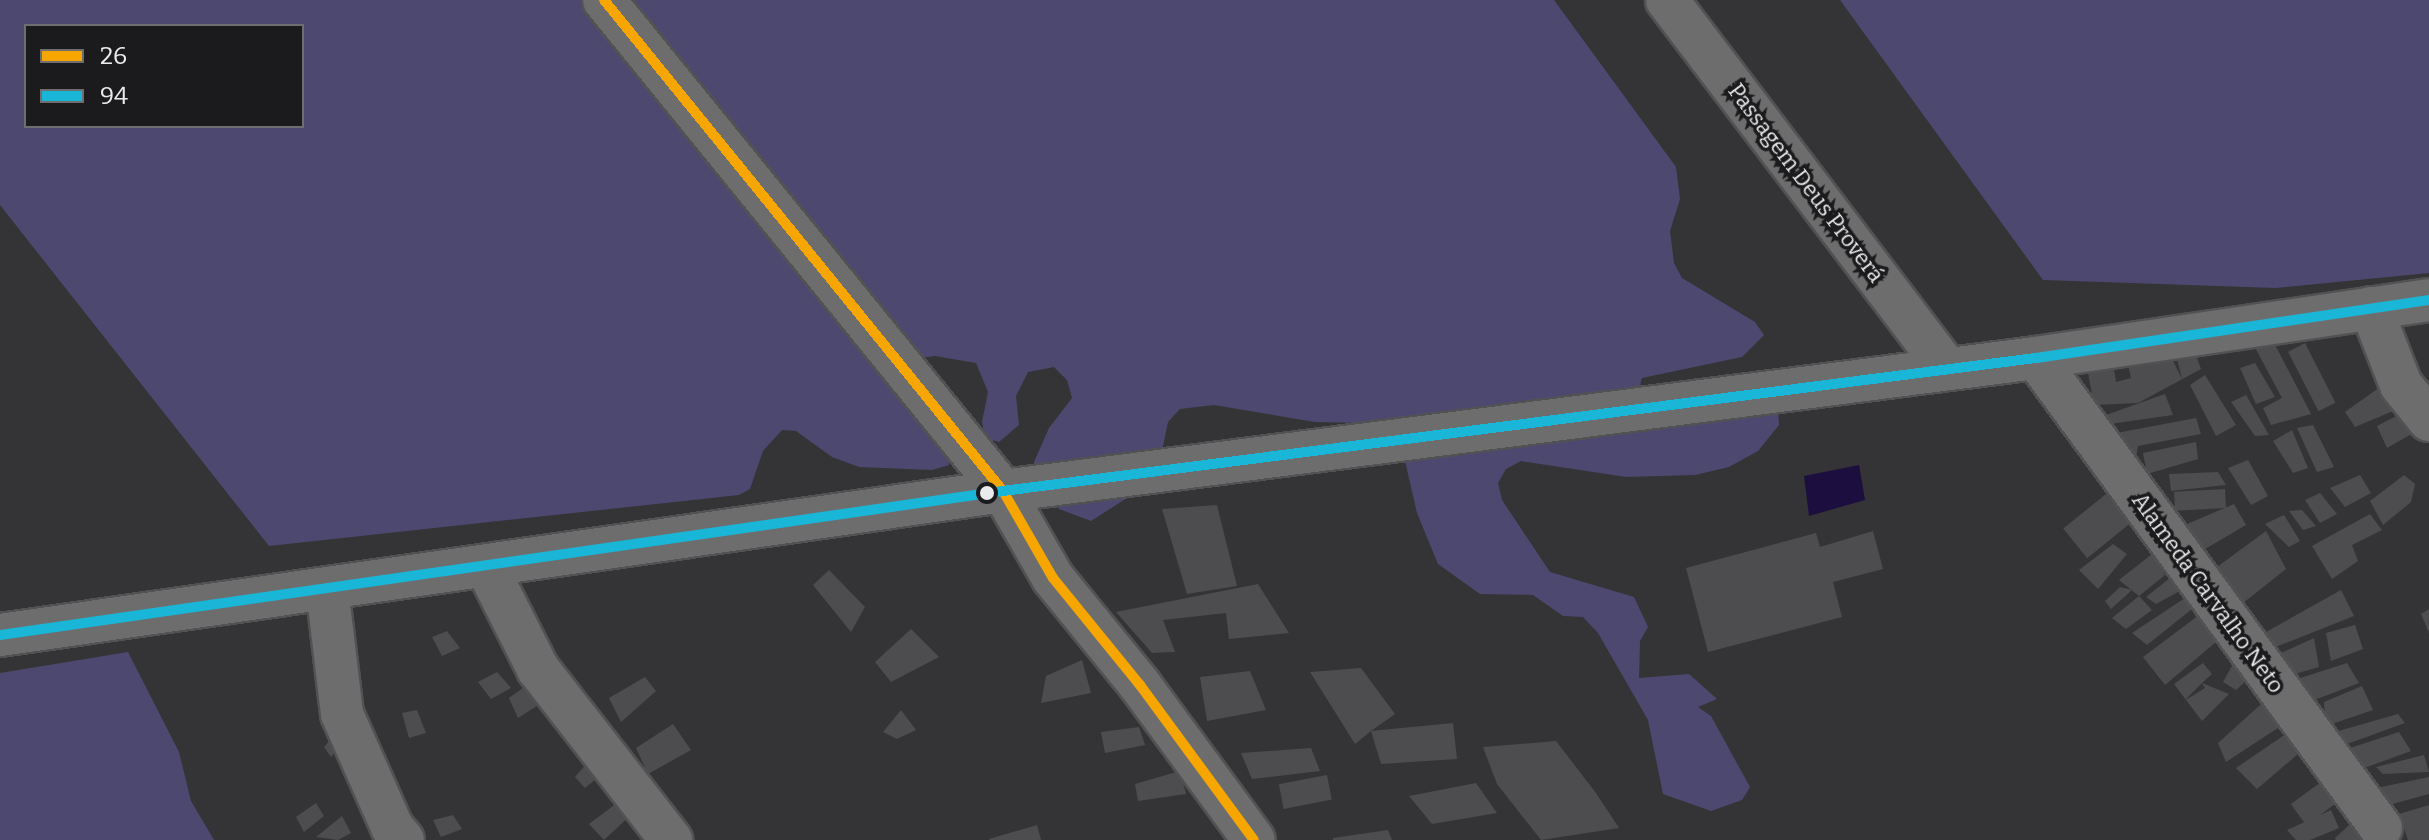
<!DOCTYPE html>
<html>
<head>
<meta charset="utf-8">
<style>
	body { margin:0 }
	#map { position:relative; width:2429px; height:840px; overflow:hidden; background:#343436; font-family:Bitter,serif }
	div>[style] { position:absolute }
	.green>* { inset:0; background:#4d4870 }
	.water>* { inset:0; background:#1c0e3f }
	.building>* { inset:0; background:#4d4d4f; transform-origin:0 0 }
	.roads { filter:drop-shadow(2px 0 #525254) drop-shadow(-2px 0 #525254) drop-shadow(0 2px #525254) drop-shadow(0 -2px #525254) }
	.minor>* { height:42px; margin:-21px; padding:0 21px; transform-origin:21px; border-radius:21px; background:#6d6d6e }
	.bus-1>* { height:10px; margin:-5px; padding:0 5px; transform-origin:5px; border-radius:5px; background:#f7a600 }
	.bus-2>* { height:10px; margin:-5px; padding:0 5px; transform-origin:5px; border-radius:5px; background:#1ab6d8 }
	.dots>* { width:22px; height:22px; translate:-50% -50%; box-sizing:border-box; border:4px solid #1b1b1d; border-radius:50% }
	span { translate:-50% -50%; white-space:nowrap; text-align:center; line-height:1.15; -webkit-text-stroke:7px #1b1b1d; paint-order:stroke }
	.street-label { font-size:22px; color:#ebebee }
	.legend { position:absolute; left:24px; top:24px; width:280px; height:104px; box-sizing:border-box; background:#1b1b1d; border:2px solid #6e6e71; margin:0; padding:10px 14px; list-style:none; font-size:24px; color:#ebebee }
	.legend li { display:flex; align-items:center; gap:16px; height:40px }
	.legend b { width:40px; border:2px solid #6e6e71 }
</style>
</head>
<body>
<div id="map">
	<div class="green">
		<i style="clip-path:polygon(evenodd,0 0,1554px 0,1676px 167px,1680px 199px,1670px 231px,1674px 263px,1682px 278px,1755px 322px,1764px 335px,1742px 357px,1642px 378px,1638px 393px,1778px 407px,1779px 425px,1758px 451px,1729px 467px,1695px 475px,1626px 477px,1521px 461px,1506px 469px,1498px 483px,1502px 500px,1550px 572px,1634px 597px,1648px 627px,1640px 641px,1639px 678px,1689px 674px,1717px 699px,1698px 707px,1711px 716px,1750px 787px,1742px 800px,1711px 811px,1663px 794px,1648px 720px,1598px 633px,1583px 617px,1563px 616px,1533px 595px,1480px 594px,1438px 564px,1417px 513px,1405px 461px,1381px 431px,1365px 423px,1315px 422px,1214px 405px,1180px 409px,1168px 422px,1158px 470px,1149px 484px,1091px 521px,1059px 509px,1037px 482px,1034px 462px,1049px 428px,1072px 398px,1067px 380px,1054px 367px,1028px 372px,1016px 396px,1019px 425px,999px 442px,985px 438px,982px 422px,988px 392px,976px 363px,935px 356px,892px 362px,948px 451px,949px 465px,932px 470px,859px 467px,832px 457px,796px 431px,782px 430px,763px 451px,750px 489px,739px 495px,269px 546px,0 205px,0 0,26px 26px,302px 26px,302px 126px,26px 126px,26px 26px)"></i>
		<i style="clip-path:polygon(1840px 0,2429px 0,2429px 273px,2276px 288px,2043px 280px)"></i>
		<i style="clip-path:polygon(128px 652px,179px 752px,191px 801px,214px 840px,0 840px,0 673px)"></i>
	</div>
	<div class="water">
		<i style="clip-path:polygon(1859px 465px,1865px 500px,1809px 516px,1804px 476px)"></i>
	</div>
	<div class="building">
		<i style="clip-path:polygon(2270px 335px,2311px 414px,2271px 425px,2263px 408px,2282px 398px,2252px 342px)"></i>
		<i style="left:2305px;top:343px;width:67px;height:19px;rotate:63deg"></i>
		<i style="clip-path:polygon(2195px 352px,2201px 369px,2138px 403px,2094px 405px,2087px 367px,2113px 363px,2116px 382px,2131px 378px,2128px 365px,2170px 355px,2182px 379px,2176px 355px)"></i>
		<i style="clip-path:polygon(2255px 363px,2275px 397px,2256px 404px,2240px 368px)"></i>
		<i style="clip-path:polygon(2205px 375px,2236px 425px,2216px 436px,2190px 385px)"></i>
		<i style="clip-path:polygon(2387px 382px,2405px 406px,2355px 427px,2345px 412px)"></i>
		<i style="clip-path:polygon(2165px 394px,2173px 415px,2110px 424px,2106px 415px)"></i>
		<i style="clip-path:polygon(2246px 395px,2269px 435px,2255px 436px,2231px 402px)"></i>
		<i style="clip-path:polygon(2410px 409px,2417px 431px,2387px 448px,2377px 426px)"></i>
		<i style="clip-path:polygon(2196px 418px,2201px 434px,2138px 446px,2134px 472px,2111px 434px)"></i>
		<i style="clip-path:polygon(2313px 425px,2334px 467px,2317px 472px,2297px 428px)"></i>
		<i style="clip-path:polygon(2292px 430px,2308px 468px,2293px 473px,2273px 441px)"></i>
		<i style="clip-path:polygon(2196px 442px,2198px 459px,2147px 474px,2143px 453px)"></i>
		<i style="clip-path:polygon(2248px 460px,2268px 496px,2251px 505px,2228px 468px)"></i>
		<i style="clip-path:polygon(2218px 472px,2226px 485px,2171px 491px,2169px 474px)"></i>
		<i style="clip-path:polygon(2360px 475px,2371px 493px,2345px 507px,2330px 488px)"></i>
		<i style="clip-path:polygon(2404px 475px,2415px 484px,2411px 502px,2383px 525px,2370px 501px)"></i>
		<i style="left:2225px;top:489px;width:19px;height:51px;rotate:87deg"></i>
		<i style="clip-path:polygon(2320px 493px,2337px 514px,2320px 523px,2305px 500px)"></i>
		<i style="left:2106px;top:494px;width:38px;height:55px;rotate:51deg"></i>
		<i style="clip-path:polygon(2234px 504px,2246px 525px,2200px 552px,2180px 527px)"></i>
		<i style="clip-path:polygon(1217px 505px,1237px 586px,1187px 594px,1162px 509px)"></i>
		<i style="clip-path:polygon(2302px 510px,2316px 526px,2303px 530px,2289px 511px)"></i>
		<i style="clip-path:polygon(2370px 514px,2382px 530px,2352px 545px,2358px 561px,2332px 579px,2312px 546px)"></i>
		<i style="clip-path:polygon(2284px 515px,2300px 541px,2289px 547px,2265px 524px)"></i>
		<i style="clip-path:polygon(1873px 531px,1883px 569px,1833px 582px,1842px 617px,1708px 652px,1686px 568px,1816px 533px,1820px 547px)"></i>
		<i style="clip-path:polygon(2266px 531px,2286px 569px,2238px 607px,2217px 567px)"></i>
		<i style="clip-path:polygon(2113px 544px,2127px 554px,2098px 589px,2079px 570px)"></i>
		<i style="clip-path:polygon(2152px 554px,2165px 575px,2139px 596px,2119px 580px)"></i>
		<i style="clip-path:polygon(829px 570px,865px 607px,851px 632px,813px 585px)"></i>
		<i style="clip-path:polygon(2175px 574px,2191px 585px,2156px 604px,2146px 597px)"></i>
		<i style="clip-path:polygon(1258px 584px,1289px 633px,1229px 639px,1226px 613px,1163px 620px,1175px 652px,1152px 653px,1116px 612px)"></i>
		<i style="clip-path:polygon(2120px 587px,2132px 590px,2111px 609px,2105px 601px)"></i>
		<i style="clip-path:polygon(2341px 590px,2354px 616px,2268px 650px,2257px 637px)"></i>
		<i style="clip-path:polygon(2139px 596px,2152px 610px,2126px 629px,2112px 618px)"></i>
		<i style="clip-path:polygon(2188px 596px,2197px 605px,2147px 645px,2132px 633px)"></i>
		<i style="clip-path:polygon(2429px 609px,2429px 633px,2421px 614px)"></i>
		<i style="clip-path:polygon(2199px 615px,2222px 637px,2165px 685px,2143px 657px)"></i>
		<i style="clip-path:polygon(2355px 625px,2363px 649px,2331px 661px,2326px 633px)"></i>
		<i style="clip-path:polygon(911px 629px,939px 657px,891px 682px,875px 662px)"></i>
		<i style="clip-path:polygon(447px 631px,460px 648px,442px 656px,432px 637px)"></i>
		<i style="clip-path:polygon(2314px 638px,2319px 667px,2288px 676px,2277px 655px)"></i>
		<i style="clip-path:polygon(2238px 655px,2256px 672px,2236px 690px,2223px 682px)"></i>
		<i style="clip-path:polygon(1082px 660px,1091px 693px,1041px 703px,1046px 676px)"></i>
		<i style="clip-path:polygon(evenodd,2203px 663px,2212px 674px,2202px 683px,2229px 694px,2202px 721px,2174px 684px,2203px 663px,2202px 683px,2205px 688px,2184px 701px,2202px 683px)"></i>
		<i style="clip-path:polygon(2347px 663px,2359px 683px,2304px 704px,2288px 682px)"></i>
		<i style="clip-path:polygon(1361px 668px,1395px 714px,1371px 731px,1453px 723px,1457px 759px,1381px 764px,1371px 731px,1355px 744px,1310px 672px)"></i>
		<i style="clip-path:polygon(1250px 671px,1266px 710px,1207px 721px,1200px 677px)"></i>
		<i style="clip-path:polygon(497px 672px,511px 688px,491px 699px,478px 682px)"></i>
		<i style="clip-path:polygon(645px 677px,656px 691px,621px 722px,609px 698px)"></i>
		<i style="clip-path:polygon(2362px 686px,2373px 710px,2326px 726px,2324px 702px)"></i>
		<i style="clip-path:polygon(524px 687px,537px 706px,518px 718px,509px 698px)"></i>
		<i style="clip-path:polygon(2270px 696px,2287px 722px,2226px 762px,2218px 743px)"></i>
		<i style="clip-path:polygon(417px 710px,426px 733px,409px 738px,402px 713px)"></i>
		<i style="clip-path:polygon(901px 710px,916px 730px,897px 739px,883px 732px)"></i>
		<i style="clip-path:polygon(2398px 714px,2405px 723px,2336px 748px,2335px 732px)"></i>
		<i style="clip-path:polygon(673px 724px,691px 750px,648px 774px,636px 748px)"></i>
		<i style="clip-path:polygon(1139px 727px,1145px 745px,1105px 753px,1101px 732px)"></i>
		<i style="clip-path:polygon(2296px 727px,2311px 743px,2257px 789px,2236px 768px)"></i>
		<i style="clip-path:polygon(2399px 732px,2411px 751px,2356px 771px,2344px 750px)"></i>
		<i style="clip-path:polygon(331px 739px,338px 748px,331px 757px,324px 747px)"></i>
		<i style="clip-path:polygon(1556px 741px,1596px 793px,1619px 828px,1541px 840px,1497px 784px,1483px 747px)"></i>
		<i style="clip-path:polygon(1311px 748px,1320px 771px,1252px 779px,1241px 753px)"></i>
		<i style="clip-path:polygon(2424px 755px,2429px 772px,2383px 774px,2376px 767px)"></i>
		<i style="clip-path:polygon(587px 763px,600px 776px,585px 788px,575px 777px)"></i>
		<i style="clip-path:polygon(1180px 771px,1186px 794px,1138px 801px,1135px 784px)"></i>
		<i style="left:1327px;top:775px;width:25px;height:49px;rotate:79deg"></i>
		<i style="left:2328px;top:777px;width:26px;height:46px;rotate:54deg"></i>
		<i style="clip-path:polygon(2429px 777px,2429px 794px,2385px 806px,2381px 787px)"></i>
		<i style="clip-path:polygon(1476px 783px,1497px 813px,1432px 824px,1409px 796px)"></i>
		<i style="clip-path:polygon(621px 800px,632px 814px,604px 840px,589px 824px)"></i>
		<i style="clip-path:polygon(316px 803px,324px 816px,304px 832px,296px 817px)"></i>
		<i style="clip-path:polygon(2429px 805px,2429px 840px,2408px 840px,2399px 814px)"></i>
		<i style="clip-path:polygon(2331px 810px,2339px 828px,2310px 840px,2296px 840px,2287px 830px)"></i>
		<i style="clip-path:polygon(2361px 814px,2369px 840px,2336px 840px,2335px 838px)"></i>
		<i style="clip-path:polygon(453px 815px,462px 829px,441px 837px,433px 820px)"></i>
		<i style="clip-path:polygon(342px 816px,351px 833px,338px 840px,316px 837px)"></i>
		<i style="clip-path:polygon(1037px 825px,1041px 840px,990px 840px,989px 839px)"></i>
		<i style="clip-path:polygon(1388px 830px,1392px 840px,1333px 840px,1333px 838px)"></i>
	</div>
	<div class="roads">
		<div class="minor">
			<i style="left:604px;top:0;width:633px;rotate:50.9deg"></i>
			<i style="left:1003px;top:491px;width:100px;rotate:60.1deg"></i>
			<i style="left:1053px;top:578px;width:138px;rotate:50.9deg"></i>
			<i style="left:1140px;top:685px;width:192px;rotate:53.7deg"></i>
			<i style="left:1667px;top:0;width:460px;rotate:52.8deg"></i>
			<i style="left:2371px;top:308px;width:83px;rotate:68.7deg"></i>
			<i style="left:2401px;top:385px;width:45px;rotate:51.3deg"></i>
			<i style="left:2036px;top:358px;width:583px;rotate:53.72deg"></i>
			<i style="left:486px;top:566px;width:115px;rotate:63.2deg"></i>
			<i style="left:538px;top:669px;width:217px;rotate:52.1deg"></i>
			<i style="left:327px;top:588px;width:127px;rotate:83.2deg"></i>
			<i style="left:342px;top:714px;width:124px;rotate:66.1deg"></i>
			<i style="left:392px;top:827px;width:17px;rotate:50deg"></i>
			<i style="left:0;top:635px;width:1013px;rotate:-8.17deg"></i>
			<i style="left:1003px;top:491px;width:1042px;rotate:-7.34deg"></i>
			<i style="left:2036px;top:358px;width:397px;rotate:-8.4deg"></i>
		</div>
	</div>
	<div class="bus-1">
		<i style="left:604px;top:0;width:633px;rotate:50.9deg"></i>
		<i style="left:1003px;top:491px;width:100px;rotate:60.1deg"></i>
		<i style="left:1053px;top:578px;width:138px;rotate:50.9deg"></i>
		<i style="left:1140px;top:685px;width:192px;rotate:53.7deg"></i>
	</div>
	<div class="bus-2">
		<i style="left:0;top:635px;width:1013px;rotate:-8.17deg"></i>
		<i style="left:1003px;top:491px;width:1042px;rotate:-7.34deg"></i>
		<i style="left:2036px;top:358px;width:397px;rotate:-8.4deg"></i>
	</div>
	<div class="dots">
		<i style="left:987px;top:493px;background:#ebebee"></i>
	</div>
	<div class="street-label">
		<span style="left:1806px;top:183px;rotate:53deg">Passagem Deus Proverá</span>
		<span style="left:2208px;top:593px;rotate:54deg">Alameda Carvalho Neto</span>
	</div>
	<ul class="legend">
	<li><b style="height:10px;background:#f7a600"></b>26</li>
	<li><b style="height:10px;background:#1ab6d8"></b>94</li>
	</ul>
</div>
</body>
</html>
